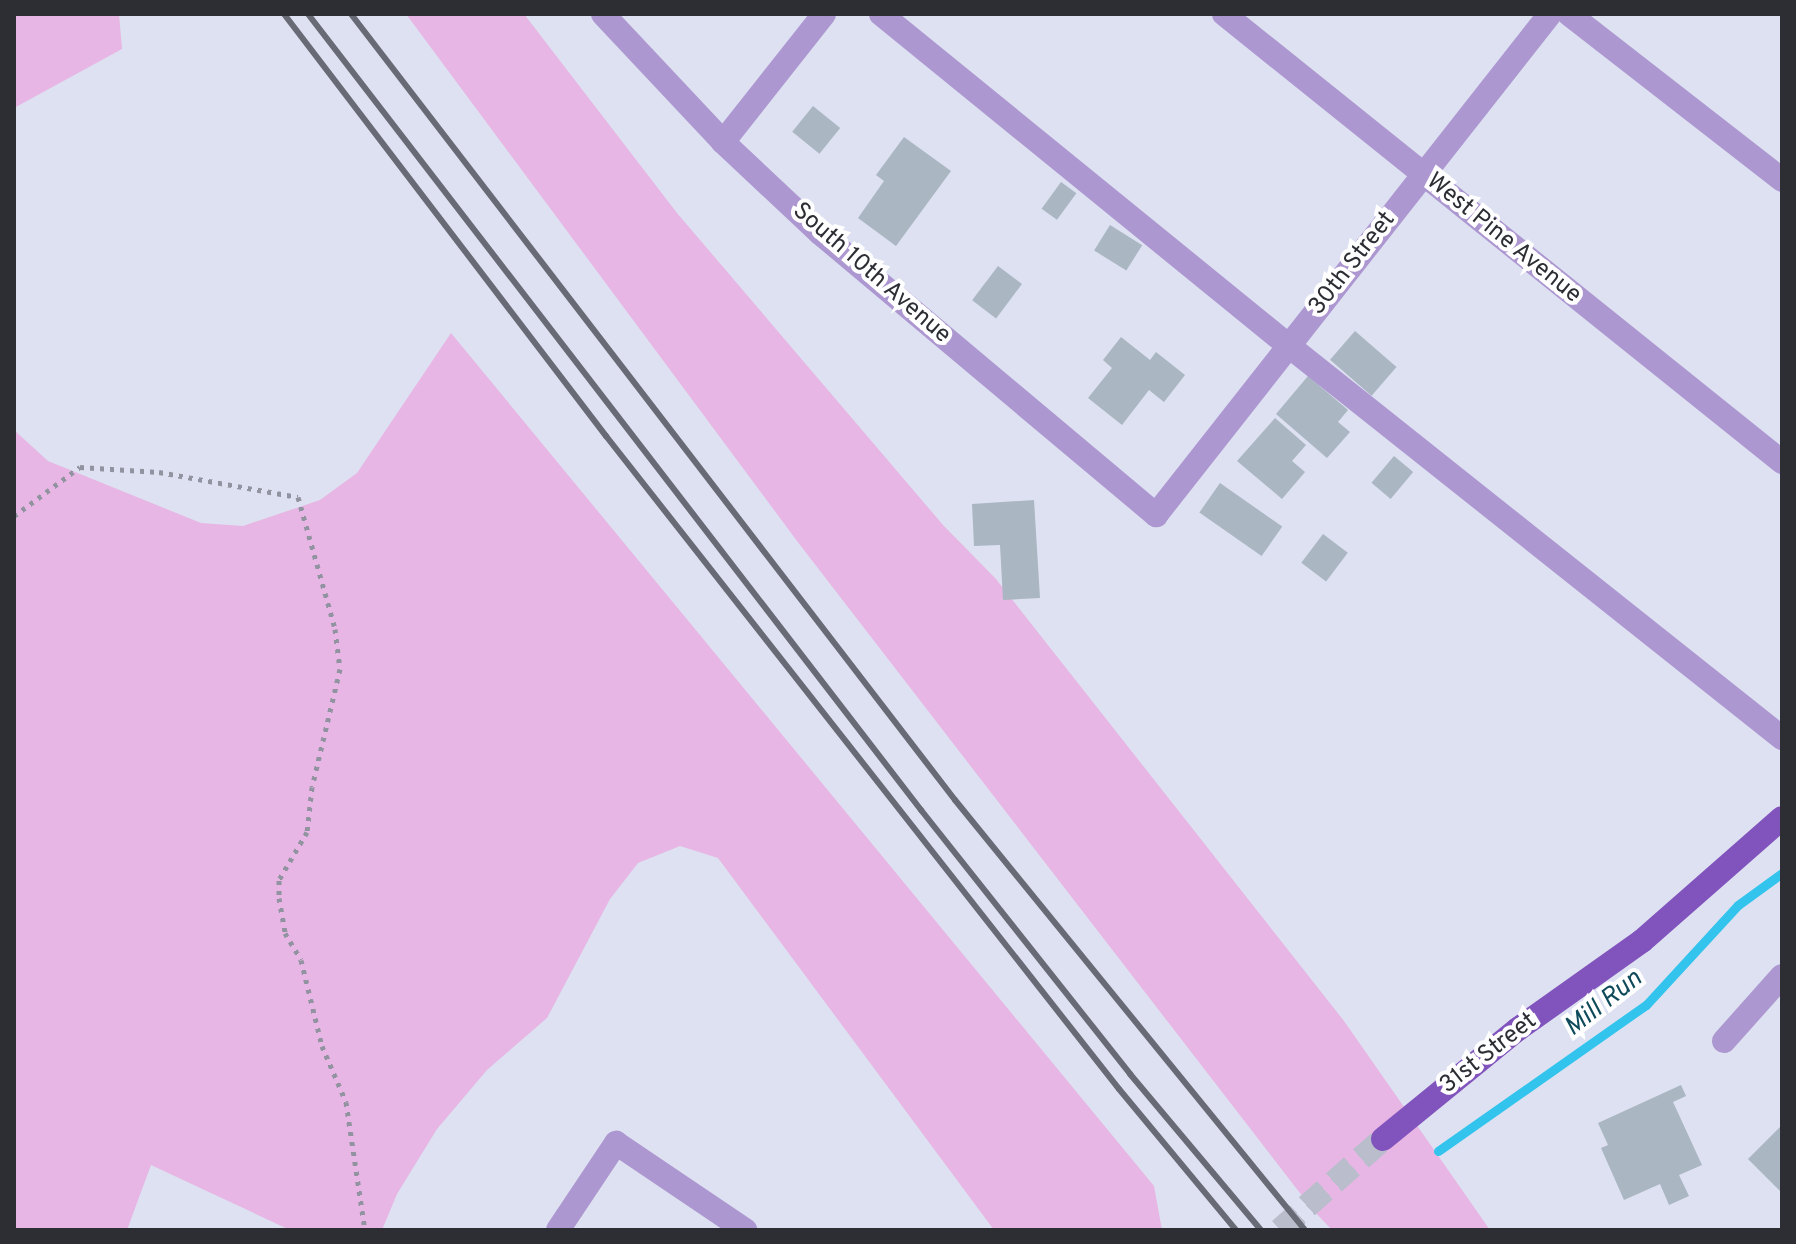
<!DOCTYPE html>
<html>
<head>
<meta charset="utf-8">
<style>
	body { margin:0 }
	#map { position:relative; width:1796px; height:1244px; overflow:hidden; background:#dde1f1; font-family:Overpass,sans-serif }
	div>[style] { position:absolute }
	.green>* { inset:0; background:#e7b6e4 }
	.stream>* { height:9px; margin:-4.5px; padding:0 4.5px; transform-origin:4.5px; border-radius:4.5px; background:#32c4ec }
	.building>* { inset:0; background:#aab6c2; transform-origin:0 0 }
	.major-tunnel>* { height:24px; margin-top:-12px; transform-origin:0; background:repeating-linear-gradient(90deg,#babdcb 0 24px,transparent 0 36px) }
	.path>* { height:5px; margin-top:-2.5px; transform-origin:0; background:repeating-linear-gradient(90deg,#9194a0 0 4px,transparent 0 10px) }
	.minor>* { height:24px; margin:-12px; padding:0 12px; transform-origin:12px; border-radius:12px; background:#ad97d0 }
	.major>* { height:24px; margin:-12px; padding:0 12px; transform-origin:12px; border-radius:12px; background:#8153bc }
	.rail>* { height:6px; margin:-3px; padding:0 3px; transform-origin:3px; border-radius:3px; background:#686b75 }
	span { translate:-50% -50%; white-space:nowrap; text-align:center; line-height:1.15; -webkit-text-stroke:8px #fff; paint-order:stroke }
	.street-label { font-size:24px; color:#2c2e34 }
	.water-label { font-size:26px; color:#0e4a5a; font-style:italic }
	.frame { position:absolute; inset:0; border:16px solid #2c2e34; pointer-events:none }
</style>
</head>
<body>
<div id="map">
	<div class="green">
		<i style="clip-path:polygon(14px 14px,119px 14px,122px 49px,14px 108px)"></i>
		<i style="clip-path:polygon(406px 14px,524px 14px,677px 213px,943px 525px,996px 579px,1344px 1021px,1490px 1230px,1332px 1230px,1313px 1210px,797px 541px)"></i>
		<i style="clip-path:polygon(451px 333px,1154px 1186px,1162px 1230px,994px 1230px,718px 858px,680px 846px,638px 863px,610px 899px,547px 1018px,487px 1070px,437px 1129px,397px 1194px,382px 1230px,290px 1230px,151px 1165px,127px 1230px,14px 1230px,14px 430px,48px 461px,201px 523px,243px 526px,320px 500px,357px 473px)"></i>
	</div>
	<div class="stream">
		<i style="left:1438px;top:1151px;width:254px;rotate:-35.1deg"></i>
		<i style="left:1646px;top:1005px;width:136px;rotate:-47.4deg"></i>
		<i style="left:1738px;top:905px;width:54px;rotate:-36deg"></i>
	</div>
	<div class="building">
		<i style="left:813px;top:106px;width:35px;height:33px;rotate:39deg"></i>
		<i style="clip-path:polygon(904px 137px,951px 171px,896px 246px,858px 218px,884px 181px,876px 175px)"></i>
		<i style="left:1061px;top:182px;width:19px;height:33px;rotate:36deg"></i>
		<i style="left:1110px;top:225px;width:38px;height:30px;rotate:32deg"></i>
		<i style="left:998px;top:266px;width:30px;height:43px;rotate:37deg"></i>
		<i style="left:1355px;top:331px;width:55px;height:38px;rotate:41deg"></i>
		<i style="clip-path:polygon(1121px 337px,1150px 360px,1156px 352px,1185px 375px,1164px 402px,1149px 390px,1122px 425px,1088px 398px,1112px 368px,1103px 360px)"></i>
		<i style="clip-path:polygon(1308px 376px,1348px 410px,1338px 422px,1350px 432px,1327px 458px,1276px 414px)"></i>
		<i style="clip-path:polygon(1275px 418px,1306px 445px,1292px 461px,1305px 472px,1282px 499px,1237px 461px)"></i>
		<i style="left:1394px;top:456px;width:25px;height:35px;rotate:40deg"></i>
		<i style="left:1220px;top:483px;width:76px;height:36px;rotate:35deg"></i>
		<i style="clip-path:polygon(1034px 500px,1040px 598px,1003px 600px,1000px 545px,974px 546px,972px 504px)"></i>
		<i style="left:1323px;top:534px;width:31px;height:36px;rotate:37deg"></i>
		<i style="clip-path:polygon(1681px 1085px,1686px 1096px,1673px 1102px,1702px 1165px,1679px 1175px,1689px 1196px,1669px 1205px,1660px 1184px,1624px 1200px,1601px 1148px,1608px 1145px,1598px 1123px)"></i>
		<i style="clip-path:polygon(1782px 1125px,1782px 1193px,1748px 1159px)"></i>
	</div>
	<div class="major-tunnel">
		<i style="left:1280px;top:1230px;width:137px;rotate:-41.5deg"></i>
	</div>
	<div class="path">
		<i style="left:14px;top:516px;width:82px;rotate:-36.6deg"></i>
		<i style="left:80px;top:467px;width:79px;rotate:3.6deg"></i>
		<i style="left:159px;top:472px;width:141px;rotate:10.2deg"></i>
		<i style="left:298px;top:497px;width:137px;rotate:74.3deg"></i>
		<i style="left:335px;top:629px;width:40px;rotate:82.9deg"></i>
		<i style="left:340px;top:669px;width:121px;rotate:103.3deg"></i>
		<i style="left:312px;top:787px;width:45px;rotate:96.3deg"></i>
		<i style="left:307px;top:832px;width:56px;rotate:120.3deg"></i>
		<i style="left:279px;top:880px;width:18px;rotate:90deg"></i>
		<i style="left:279px;top:898px;width:36px;rotate:80deg"></i>
		<i style="left:285px;top:933px;width:31px;rotate:59deg"></i>
		<i style="left:301px;top:960px;width:89px;rotate:76.3deg"></i>
		<i style="left:322px;top:1046px;width:61px;rotate:66.8deg"></i>
		<i style="left:346px;top:1102px;width:129px;rotate:81.6deg"></i>
	</div>
	<div class="minor">
		<i style="left:603px;top:14px;width:175px;rotate:46.8deg"></i>
		<i style="left:723px;top:142px;width:133px;rotate:43.2deg"></i>
		<i style="left:820px;top:233px;width:439px;rotate:40deg"></i>
		<i style="left:1156px;top:515px;width:637px;rotate:-51.82deg"></i>
		<i style="left:881px;top:14px;width:526px;rotate:39.14deg"></i>
		<i style="left:1289px;top:346px;width:630px;rotate:38.49deg"></i>
		<i style="left:1224px;top:14px;width:716px;rotate:38.76deg"></i>
		<i style="left:1569px;top:14px;width:270px;rotate:37.9deg"></i>
		<i style="left:723px;top:142px;width:163px;rotate:-51.7deg"></i>
		<i style="left:1724px;top:1041px;width:87px;rotate:-48.3deg"></i>
		<i style="left:558px;top:1230px;width:105px;rotate:-56.3deg"></i>
		<i style="left:616px;top:1143px;width:156px;rotate:34deg"></i>
	</div>
	<div class="major">
		<i style="left:1383px;top:1139px;width:174px;rotate:-39.2deg"></i>
		<i style="left:1518px;top:1029px;width:152px;rotate:-35.4deg"></i>
		<i style="left:1642px;top:941px;width:186px;rotate:-41.3deg"></i>
	</div>
	<div class="rail">
		<i style="left:284px;top:14px;width:531px;rotate:52.66deg"></i>
		<i style="left:606px;top:436px;width:830px;rotate:51.85deg"></i>
		<i style="left:1119px;top:1089px;width:183px;rotate:50.3deg"></i>
		<i style="left:308px;top:14px;width:1005px;rotate:52.4deg"></i>
		<i style="left:921px;top:810px;width:337px;rotate:51.6deg"></i>
		<i style="left:1130px;top:1074px;width:204px;rotate:50deg"></i>
		<i style="left:351px;top:14px;width:991px;rotate:52.46deg"></i>
		<i style="left:955px;top:800px;width:554px;rotate:50.86deg"></i>
	</div>
	<div class="street-label">
		<span style="left:1503px;top:239px;rotate:39deg">West Pine Avenue</span>
		<span style="left:1353px;top:264px;rotate:-52deg">30th Street</span>
		<span style="left:871px;top:274px;rotate:41deg">South 10th Avenue</span>
		<span style="left:1489px;top:1054px;rotate:-38deg">31st Street</span>
	</div>
	<div class="water-label">
		<span style="left:1604px;top:1004px;rotate:-38deg">Mill Run</span>
	</div>
	<div class="frame"></div>
</div>
</body>
</html>
